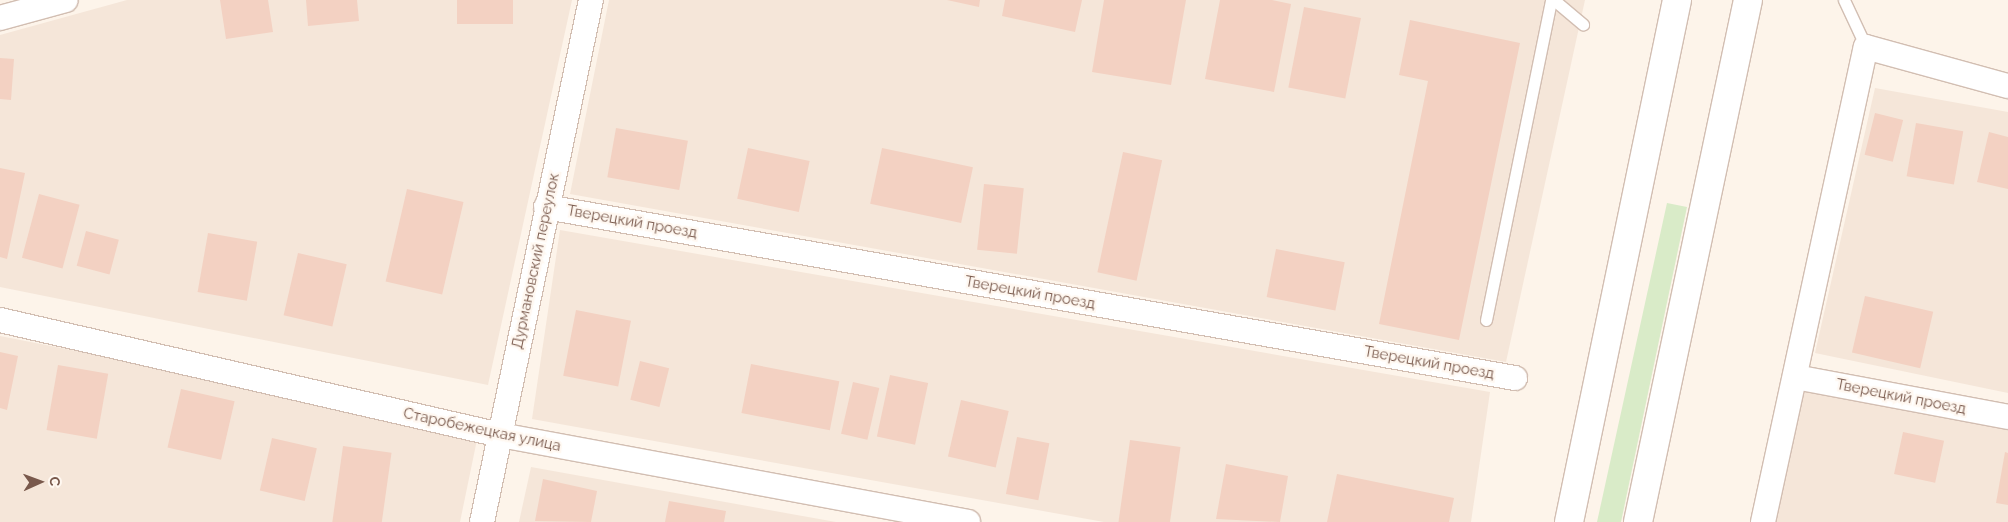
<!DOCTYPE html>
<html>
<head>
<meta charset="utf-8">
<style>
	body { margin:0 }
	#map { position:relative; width:2008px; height:522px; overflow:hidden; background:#fdf4ea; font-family:Raleway,sans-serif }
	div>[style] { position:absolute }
	.residential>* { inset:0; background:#f5e6d9 }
	.green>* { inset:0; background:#d9ebc8 }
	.building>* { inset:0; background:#f3d1c2; transform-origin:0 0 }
	.roads { filter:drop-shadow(1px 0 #d2beb2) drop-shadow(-1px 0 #d2beb2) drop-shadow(0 1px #d2beb2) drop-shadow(0 -1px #d2beb2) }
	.service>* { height:11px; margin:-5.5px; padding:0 5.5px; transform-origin:5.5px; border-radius:5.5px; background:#fff }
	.minor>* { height:24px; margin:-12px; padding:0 12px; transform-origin:12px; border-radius:12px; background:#fff }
	.secondary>* { height:28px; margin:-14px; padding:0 14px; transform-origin:14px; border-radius:14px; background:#fff }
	span { translate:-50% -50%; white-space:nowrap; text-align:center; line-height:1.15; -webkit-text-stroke:4.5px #fff8f1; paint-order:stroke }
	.street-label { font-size:15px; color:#79594c }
	.north { position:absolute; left:15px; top:457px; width:50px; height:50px; -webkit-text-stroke:4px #fff8f1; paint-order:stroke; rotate:88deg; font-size:14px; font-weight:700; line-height:20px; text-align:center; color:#79594c }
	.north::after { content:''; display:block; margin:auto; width:18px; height:22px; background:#79594c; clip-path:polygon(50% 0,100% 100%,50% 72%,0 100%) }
</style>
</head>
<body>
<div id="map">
	<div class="residential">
		<i style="clip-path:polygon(127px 0,572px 0,488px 385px,0 287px,0 35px)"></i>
		<i style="clip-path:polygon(609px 0,1585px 0,1506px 362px,570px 194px)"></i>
		<i style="clip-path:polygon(1875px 88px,2008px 112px,2008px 393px,1815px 353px)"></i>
		<i style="clip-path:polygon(560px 230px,1490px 392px,1471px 522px,1104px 522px,532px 419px)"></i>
		<i style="clip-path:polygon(0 336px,479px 430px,460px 522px,0 522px)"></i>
		<i style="clip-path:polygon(1802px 391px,2008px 430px,2008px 522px,1775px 522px)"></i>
		<i style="clip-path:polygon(531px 467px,836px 522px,519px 522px)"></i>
	</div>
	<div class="green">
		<i style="clip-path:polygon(1667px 203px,1687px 207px,1621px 522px,1597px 522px)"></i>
	</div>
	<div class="building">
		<i style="clip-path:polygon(220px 0,268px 0,273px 32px,226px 39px)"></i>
		<i style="clip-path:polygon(306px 0,357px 0,359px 21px,308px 26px)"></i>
		<i style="left:457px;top:0;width:56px;height:24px"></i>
		<i style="clip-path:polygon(947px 0,980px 0,979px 7px)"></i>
		<i style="clip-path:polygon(1005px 0,1082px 0,1075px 32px,1002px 16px)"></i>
		<i style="clip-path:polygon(1104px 0,1186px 0,1171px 85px,1092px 72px)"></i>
		<i style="clip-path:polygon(1220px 0,1272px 0,1291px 4px,1274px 92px,1205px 79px)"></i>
		<i style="left:1304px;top:7px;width:58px;height:82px;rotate:11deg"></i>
		<i style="clip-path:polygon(1410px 20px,1520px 43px,1459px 340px,1379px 324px,1428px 81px,1399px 75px)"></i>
		<i style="clip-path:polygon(0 58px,14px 59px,11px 100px,0 99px)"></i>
		<i style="left:1875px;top:113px;width:29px;height:43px;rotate:14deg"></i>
		<i style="left:1916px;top:123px;width:48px;height:54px;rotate:10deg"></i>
		<i style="left:616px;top:128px;width:73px;height:50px;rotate:10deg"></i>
		<i style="clip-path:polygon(1989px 132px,2008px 137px,2008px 189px,1977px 182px)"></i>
		<i style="left:748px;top:148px;width:63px;height:52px;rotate:12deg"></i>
		<i style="left:882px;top:148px;width:93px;height:57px;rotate:12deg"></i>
		<i style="left:1123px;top:152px;width:40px;height:123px;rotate:12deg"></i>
		<i style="clip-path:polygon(0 168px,25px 173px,7px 259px,0 257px)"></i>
		<i style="left:984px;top:184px;width:40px;height:66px;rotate:6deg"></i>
		<i style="left:407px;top:189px;width:58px;height:95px;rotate:13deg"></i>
		<i style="left:39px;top:194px;width:42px;height:66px;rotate:15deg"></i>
		<i style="left:86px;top:231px;width:34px;height:36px;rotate:15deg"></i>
		<i style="left:208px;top:233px;width:50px;height:60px;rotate:10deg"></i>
		<i style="left:1276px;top:249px;width:70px;height:49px;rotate:11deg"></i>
		<i style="left:298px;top:253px;width:50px;height:64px;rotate:13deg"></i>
		<i style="left:1865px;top:296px;width:70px;height:58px;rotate:13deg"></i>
		<i style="left:576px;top:310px;width:56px;height:67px;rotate:11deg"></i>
		<i style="clip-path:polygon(0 352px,18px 356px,7px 410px,0 408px)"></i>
		<i style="left:640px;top:361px;width:30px;height:40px;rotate:14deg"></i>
		<i style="left:751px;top:364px;width:90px;height:50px;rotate:11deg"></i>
		<i style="left:58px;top:365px;width:51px;height:66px;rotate:10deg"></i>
		<i style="left:890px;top:375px;width:39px;height:63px;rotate:12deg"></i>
		<i style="left:853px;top:382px;width:27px;height:53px;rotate:13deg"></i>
		<i style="left:181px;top:389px;width:55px;height:60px;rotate:13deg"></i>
		<i style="left:961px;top:400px;width:49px;height:58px;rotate:13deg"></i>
		<i style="left:1903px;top:432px;width:42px;height:43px;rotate:12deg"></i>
		<i style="left:1017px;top:437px;width:33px;height:58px;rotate:11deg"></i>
		<i style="left:272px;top:438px;width:46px;height:54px;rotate:13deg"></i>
		<i style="left:1130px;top:440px;width:51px;height:83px;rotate:8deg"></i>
		<i style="left:343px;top:446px;width:49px;height:77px;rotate:8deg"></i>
		<i style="clip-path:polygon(2005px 452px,2008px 453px,2008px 505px,1996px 503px)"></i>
		<i style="clip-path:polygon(1226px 464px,1288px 476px,1280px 522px,1216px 519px)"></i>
		<i style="clip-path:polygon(1337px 474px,1454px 498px,1449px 522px,1327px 522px)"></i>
		<i style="clip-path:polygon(543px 479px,597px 491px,591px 522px,535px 521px)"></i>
		<i style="clip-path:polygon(669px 501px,726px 511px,724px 522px,665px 522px)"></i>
	</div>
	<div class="roads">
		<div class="service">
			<i style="left:1554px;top:0;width:38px;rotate:40deg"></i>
			<i style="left:1844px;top:0;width:52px;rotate:64.9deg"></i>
			<i style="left:1486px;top:320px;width:327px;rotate:-78.5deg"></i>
		</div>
		<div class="minor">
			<i style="left:0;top:18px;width:68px;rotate:-15.3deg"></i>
			<i style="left:546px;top:207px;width:984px;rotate:10.01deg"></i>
			<i style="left:0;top:320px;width:513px;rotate:12.95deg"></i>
			<i style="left:500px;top:435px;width:476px;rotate:10.5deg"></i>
			<i style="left:1795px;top:377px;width:217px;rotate:10.6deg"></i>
			<i style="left:482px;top:522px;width:533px;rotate:-78.21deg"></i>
			<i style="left:1763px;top:522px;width:486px;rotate:-77.8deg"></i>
			<i style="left:1866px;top:47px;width:147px;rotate:15.4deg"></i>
		</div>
		<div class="secondary">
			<i style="left:1569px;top:522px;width:533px;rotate:-78.31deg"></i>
			<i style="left:1638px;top:522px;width:533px;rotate:-78.1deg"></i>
		</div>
	</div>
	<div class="street-label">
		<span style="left:632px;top:222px;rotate:10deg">Тверецкий проезд</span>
		<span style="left:536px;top:261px;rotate:-78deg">Дурмановский переулок</span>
		<span style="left:1030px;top:293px;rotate:10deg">Тверецкий проезд</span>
		<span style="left:1429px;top:363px;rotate:10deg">Тверецкий проезд</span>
		<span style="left:1901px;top:397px;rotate:11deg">Тверецкий проезд</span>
		<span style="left:482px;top:430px;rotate:12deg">Старобежецкая улица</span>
	</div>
	<div class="north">С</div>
</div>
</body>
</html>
